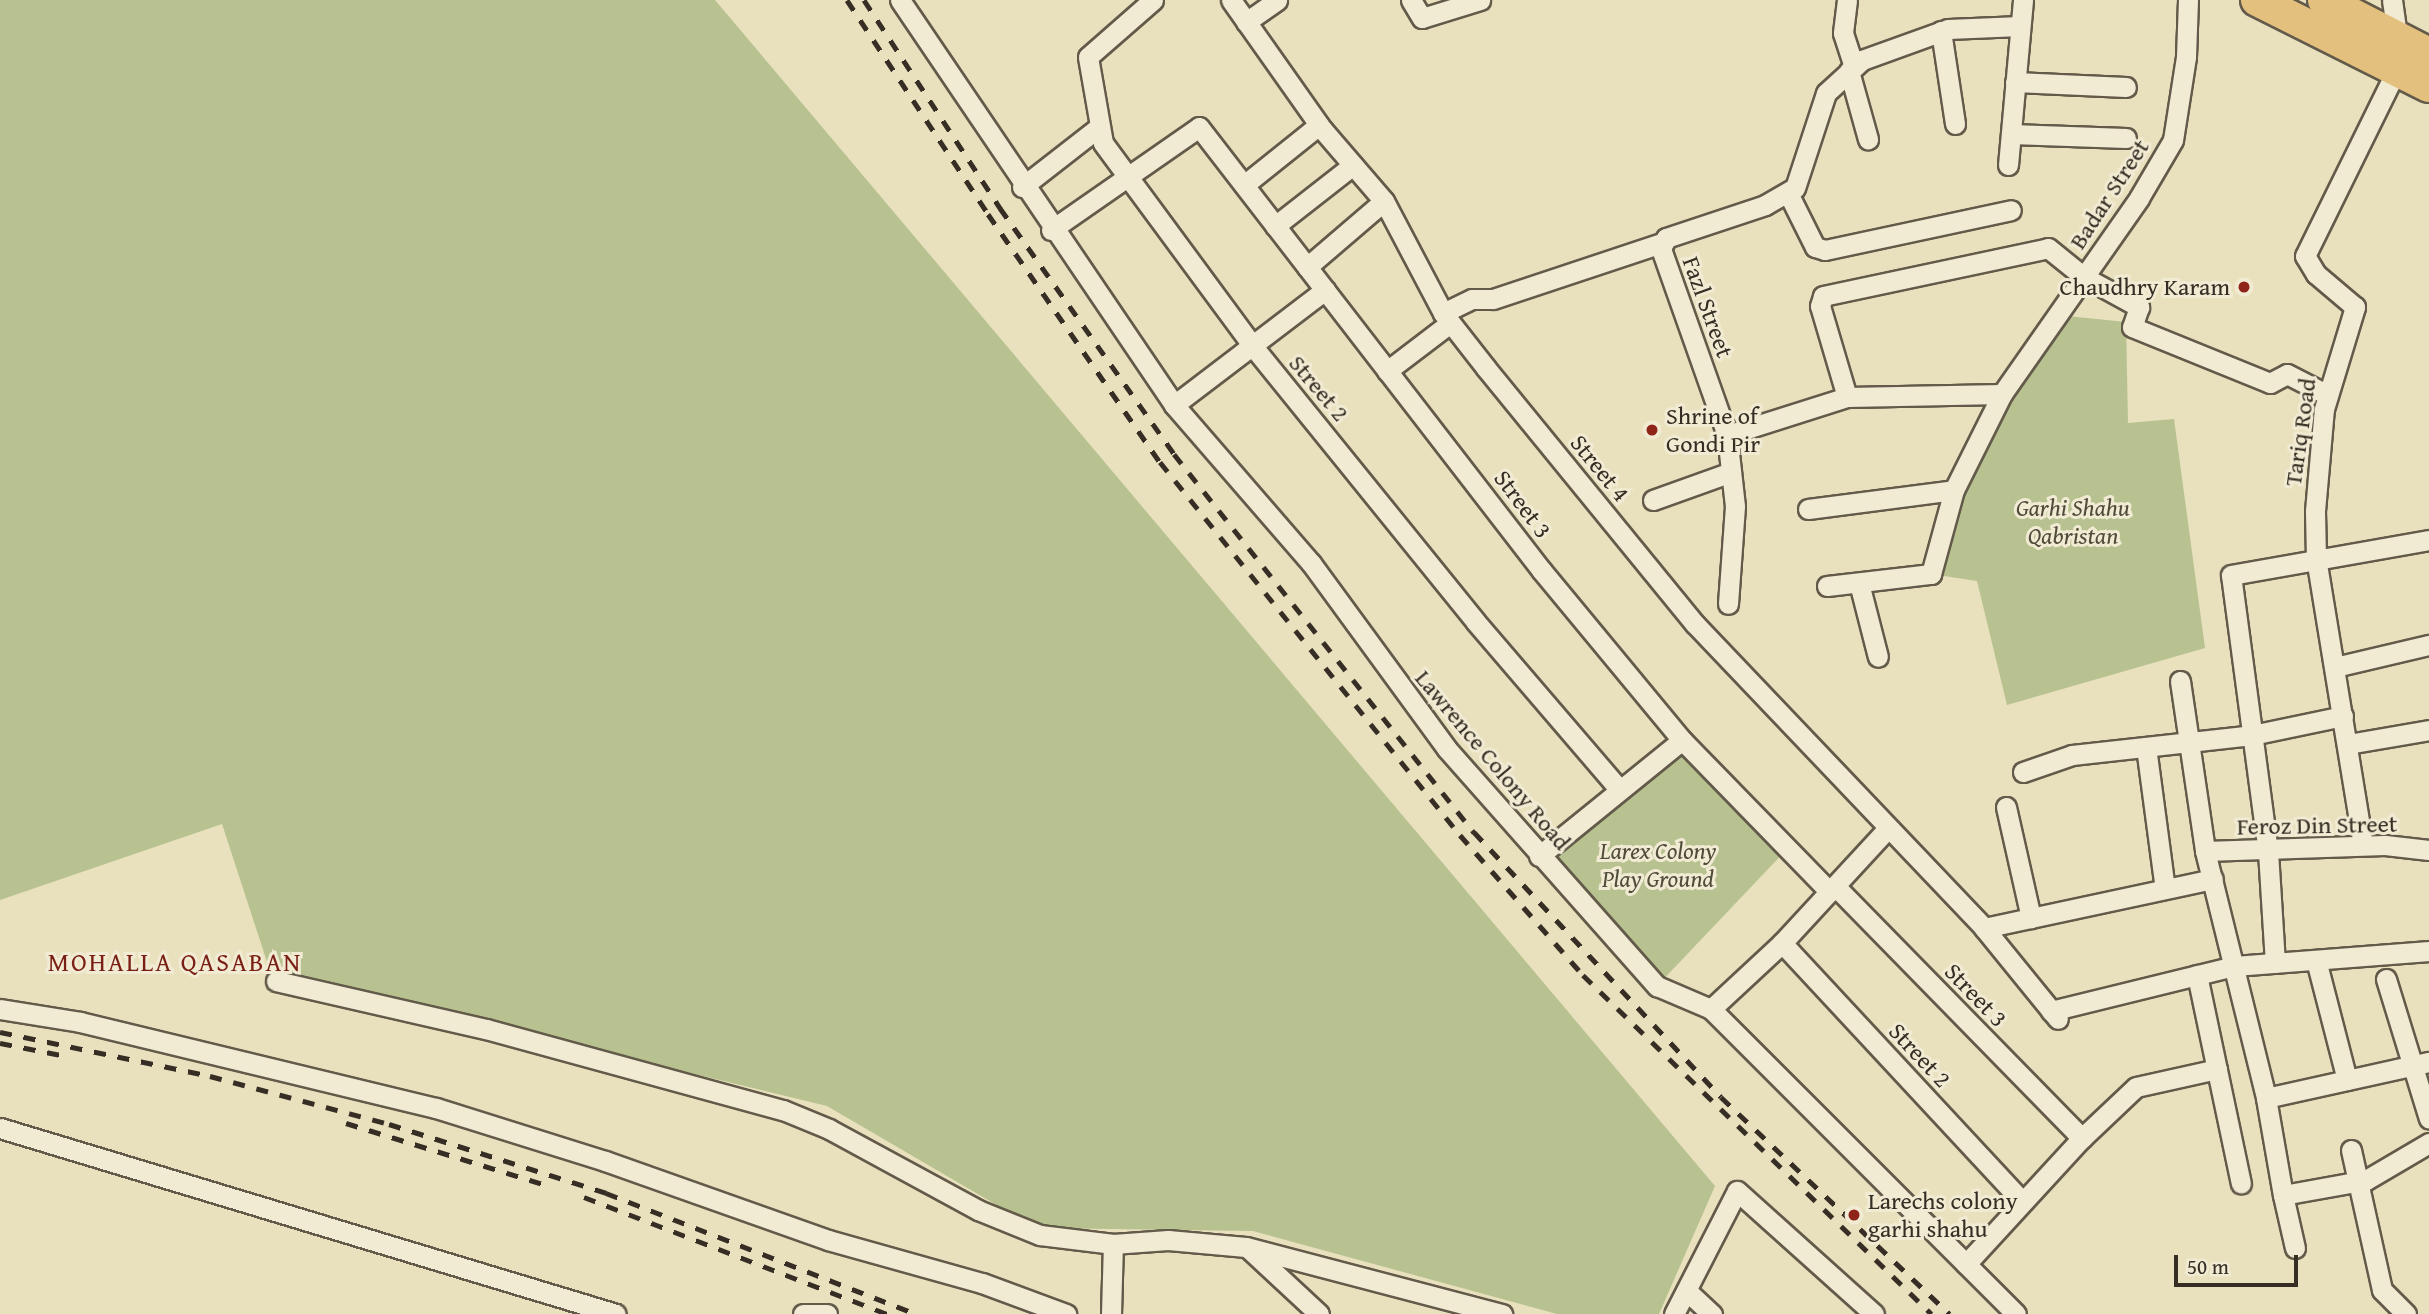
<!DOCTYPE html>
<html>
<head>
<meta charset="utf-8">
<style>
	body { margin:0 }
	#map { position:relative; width:2429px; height:1314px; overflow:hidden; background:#e9e0bd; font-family:"Gentium Book Plus",serif }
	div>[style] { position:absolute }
	.green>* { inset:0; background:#b7c290 }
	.roads { filter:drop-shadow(2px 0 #635a4a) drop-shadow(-2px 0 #635a4a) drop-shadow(0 2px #635a4a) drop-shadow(0 -2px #635a4a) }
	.street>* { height:19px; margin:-9.5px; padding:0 9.5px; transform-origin:9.5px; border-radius:9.5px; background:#f1ebd4 }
	.primary>* { height:32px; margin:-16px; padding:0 16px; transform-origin:16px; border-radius:16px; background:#e4c07e }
	.rail>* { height:5px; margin-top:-2.5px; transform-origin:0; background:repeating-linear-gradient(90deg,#362e24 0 12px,transparent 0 24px) }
	.dots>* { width:19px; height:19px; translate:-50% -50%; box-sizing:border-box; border:4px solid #f1ebd4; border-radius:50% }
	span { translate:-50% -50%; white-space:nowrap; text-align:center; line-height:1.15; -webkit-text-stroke:6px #f1ebd4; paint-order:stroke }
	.street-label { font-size:24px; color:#362e24 }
	.poi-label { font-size:24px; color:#362e24 }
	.right { translate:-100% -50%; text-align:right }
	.left { translate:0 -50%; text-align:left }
	.park-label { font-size:24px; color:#504c3a; font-style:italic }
	.neighbourhood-label { font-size:26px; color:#7a1f14; letter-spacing:2px }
	.scale { position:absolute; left:2174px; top:1255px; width:124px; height:32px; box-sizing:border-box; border:4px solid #362e24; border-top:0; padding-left:9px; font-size:21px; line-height:24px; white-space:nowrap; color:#362e24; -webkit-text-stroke:5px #f1ebd4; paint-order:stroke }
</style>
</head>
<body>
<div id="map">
	<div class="green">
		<i style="clip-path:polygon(0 0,715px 0,1715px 1186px,1659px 1314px,1557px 1314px,1253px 1231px,1036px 1228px,827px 1106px,270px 971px,222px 824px,0 900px)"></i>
		<i style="clip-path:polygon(2057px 315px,2126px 322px,2128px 423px,2174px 419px,2205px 648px,2007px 705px,1977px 581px,1931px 574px,1954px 490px)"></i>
		<i style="clip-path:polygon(1682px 740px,1788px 848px,1657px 986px,1539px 856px)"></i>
	</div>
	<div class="roads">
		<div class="street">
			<i style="left:900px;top:0;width:489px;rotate:55.9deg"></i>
			<i style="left:1174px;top:405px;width:209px;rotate:49.1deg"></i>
			<i style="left:1311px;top:563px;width:230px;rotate:53.8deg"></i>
			<i style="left:1447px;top:749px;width:317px;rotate:48.5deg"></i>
			<i style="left:1657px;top:986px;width:59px;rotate:23.1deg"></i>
			<i style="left:1711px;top:1009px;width:431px;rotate:45deg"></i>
			<i style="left:1153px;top:0;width:86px;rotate:138.8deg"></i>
			<i style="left:1088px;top:57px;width:87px;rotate:80.1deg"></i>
			<i style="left:1103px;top:143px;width:250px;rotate:53.6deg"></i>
			<i style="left:1251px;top:344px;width:356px;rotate:51deg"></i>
			<i style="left:1475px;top:621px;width:221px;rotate:49.4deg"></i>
			<i style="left:1231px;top:0;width:158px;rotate:54.8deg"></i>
			<i style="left:1322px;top:129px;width:95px;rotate:49.3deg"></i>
			<i style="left:1384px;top:201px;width:127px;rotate:62.2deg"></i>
			<i style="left:1443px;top:313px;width:70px;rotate:52deg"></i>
			<i style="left:1486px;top:368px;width:330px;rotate:50.8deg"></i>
			<i style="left:1695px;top:624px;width:419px;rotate:46.4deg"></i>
			<i style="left:1984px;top:928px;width:117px;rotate:50.9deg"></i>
			<i style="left:1411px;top:0;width:21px;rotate:59deg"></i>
			<i style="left:1422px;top:18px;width:61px;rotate:-17.2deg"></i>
			<i style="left:1847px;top:0;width:33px;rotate:97deg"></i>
			<i style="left:1843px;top:33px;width:36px;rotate:72deg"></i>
			<i style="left:2392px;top:0;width:37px;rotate:82deg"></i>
			<i style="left:1246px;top:22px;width:38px;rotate:-35deg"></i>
			<i style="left:1941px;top:31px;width:94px;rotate:81.4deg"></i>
			<i style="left:1849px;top:71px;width:71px;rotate:74.4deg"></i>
			<i style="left:2015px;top:82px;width:111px;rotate:2.6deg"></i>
			<i style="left:2011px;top:134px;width:115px;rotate:2deg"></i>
			<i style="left:2008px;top:165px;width:166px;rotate:-84.8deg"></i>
			<i style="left:1244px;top:185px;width:96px;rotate:-38.7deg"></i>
			<i style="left:1022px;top:187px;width:98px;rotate:-37.9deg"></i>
			<i style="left:1788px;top:193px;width:60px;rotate:63.4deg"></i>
			<i style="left:1815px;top:247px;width:10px;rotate:17deg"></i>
			<i style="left:1825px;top:250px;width:190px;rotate:-12.1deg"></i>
			<i style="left:1275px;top:226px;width:99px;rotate:-38deg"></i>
			<i style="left:1051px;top:230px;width:180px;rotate:-34.8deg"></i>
			<i style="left:1199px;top:127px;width:561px;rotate:52.31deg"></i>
			<i style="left:1542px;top:571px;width:219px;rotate:50.4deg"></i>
			<i style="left:1682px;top:740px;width:212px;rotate:45.8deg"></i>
			<i style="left:1307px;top:267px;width:101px;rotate:-40.6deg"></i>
			<i style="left:1443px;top:313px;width:32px;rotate:-26deg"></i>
			<i style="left:1472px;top:299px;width:21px"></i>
			<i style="left:1493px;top:299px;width:180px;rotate:-18.4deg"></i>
			<i style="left:1387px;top:371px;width:79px;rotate:-37.3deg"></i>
			<i style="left:2002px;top:394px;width:155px;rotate:178.9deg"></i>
			<i style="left:1847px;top:397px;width:126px;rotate:162.4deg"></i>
			<i style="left:1727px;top:435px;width:197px;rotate:-109.5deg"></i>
			<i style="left:1661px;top:249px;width:12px;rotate:-66deg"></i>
			<i style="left:1666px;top:238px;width:104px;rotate:-18.4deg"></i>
			<i style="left:1765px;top:205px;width:34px;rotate:-30deg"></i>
			<i style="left:1795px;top:188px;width:100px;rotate:-71.9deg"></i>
			<i style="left:1826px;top:93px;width:49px;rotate:-42.5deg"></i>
			<i style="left:1862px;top:60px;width:91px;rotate:-19.8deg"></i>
			<i style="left:1948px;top:29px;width:72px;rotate:-2.4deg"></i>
			<i style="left:1847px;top:397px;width:95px;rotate:-106.5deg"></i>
			<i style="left:1820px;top:306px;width:10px;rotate:-73deg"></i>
			<i style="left:1823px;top:296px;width:230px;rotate:-12deg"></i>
			<i style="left:2048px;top:248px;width:46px;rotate:38.9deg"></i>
			<i style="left:2084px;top:277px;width:63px;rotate:28.6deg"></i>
			<i style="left:2139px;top:307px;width:21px;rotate:109deg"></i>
			<i style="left:2132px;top:327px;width:149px;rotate:22.1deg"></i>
			<i style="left:2270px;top:383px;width:19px;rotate:-28deg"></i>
			<i style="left:2287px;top:374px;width:46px;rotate:27.1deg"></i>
			<i style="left:1174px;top:405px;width:190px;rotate:-37.3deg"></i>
			<i style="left:1727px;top:435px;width:71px;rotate:83.6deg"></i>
			<i style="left:1735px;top:506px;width:98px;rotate:94.1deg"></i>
			<i style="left:1653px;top:500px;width:83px;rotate:-19.7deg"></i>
			<i style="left:1808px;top:509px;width:147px;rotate:-7.4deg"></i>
			<i style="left:1859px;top:583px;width:76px;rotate:75.6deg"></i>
			<i style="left:1827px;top:586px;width:105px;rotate:-6.6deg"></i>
			<i style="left:1931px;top:574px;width:87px;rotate:-74.7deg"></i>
			<i style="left:1954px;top:490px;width:107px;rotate:-63.4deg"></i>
			<i style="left:2002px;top:394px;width:239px;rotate:-55deg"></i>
			<i style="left:2139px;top:198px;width:67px;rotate:-59.6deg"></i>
			<i style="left:2173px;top:140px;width:84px;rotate:-81.1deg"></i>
			<i style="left:2186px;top:57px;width:57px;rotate:-88deg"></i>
			<i style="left:2335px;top:667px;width:97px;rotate:-13.2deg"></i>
			<i style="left:2180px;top:681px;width:172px;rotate:81.6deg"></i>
			<i style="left:2205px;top:851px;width:254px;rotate:76.1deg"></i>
			<i style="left:2266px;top:1098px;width:98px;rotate:80.1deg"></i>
			<i style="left:2348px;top:744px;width:82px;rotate:-9.8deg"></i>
			<i style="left:2146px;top:747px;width:143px;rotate:82.4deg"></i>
			<i style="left:2023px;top:772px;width:52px;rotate:-19.1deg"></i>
			<i style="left:2072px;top:755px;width:181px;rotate:-6.3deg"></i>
			<i style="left:2252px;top:735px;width:93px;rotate:-11.8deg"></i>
			<i style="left:2006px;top:807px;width:114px;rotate:77.3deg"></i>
			<i style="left:2363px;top:845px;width:290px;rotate:-99.3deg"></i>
			<i style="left:2316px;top:559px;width:48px;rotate:-91.2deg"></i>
			<i style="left:2315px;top:511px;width:102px;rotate:-85deg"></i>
			<i style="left:2324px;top:409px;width:107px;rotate:-73.1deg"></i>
			<i style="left:2355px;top:307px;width:51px;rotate:-139.8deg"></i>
			<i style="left:2316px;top:274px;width:21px;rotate:-121deg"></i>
			<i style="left:2305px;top:256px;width:208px;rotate:-63.8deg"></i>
			<i style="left:2205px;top:851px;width:180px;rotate:-1.9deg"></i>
			<i style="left:2385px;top:845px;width:44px;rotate:6.5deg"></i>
			<i style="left:1539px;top:856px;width:184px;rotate:-39deg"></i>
			<i style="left:1835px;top:886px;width:353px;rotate:45.6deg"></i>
			<i style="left:1984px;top:928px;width:234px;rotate:-12.1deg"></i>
			<i style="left:1782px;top:943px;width:352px;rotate:47.1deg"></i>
			<i style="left:2316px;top:960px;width:124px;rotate:75.5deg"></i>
			<i style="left:2275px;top:963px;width:111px;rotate:-93.6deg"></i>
			<i style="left:2268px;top:852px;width:279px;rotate:-97.6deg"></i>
			<i style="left:2231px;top:575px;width:201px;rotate:-10deg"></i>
			<i style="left:2197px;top:975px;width:213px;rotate:78.1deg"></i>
			<i style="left:2386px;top:979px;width:146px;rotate:72.9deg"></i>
			<i style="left:276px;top:981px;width:215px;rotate:12.9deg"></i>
			<i style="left:486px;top:1029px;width:308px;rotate:15.3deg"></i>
			<i style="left:783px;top:1110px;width:50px;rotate:22.4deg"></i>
			<i style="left:829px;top:1129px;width:170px;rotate:28.5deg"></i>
			<i style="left:978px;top:1210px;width:67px;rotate:22deg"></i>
			<i style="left:1040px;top:1235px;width:74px;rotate:7deg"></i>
			<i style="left:1113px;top:1244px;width:55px;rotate:-4.2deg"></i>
			<i style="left:1168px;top:1240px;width:78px;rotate:5.1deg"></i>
			<i style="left:1246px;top:1247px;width:265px;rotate:14.7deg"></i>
			<i style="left:0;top:1009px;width:81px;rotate:9.2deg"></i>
			<i style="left:80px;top:1022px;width:366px;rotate:13.6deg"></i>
			<i style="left:436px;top:1108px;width:177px;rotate:17.4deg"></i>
			<i style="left:605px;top:1161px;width:237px;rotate:19.5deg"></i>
			<i style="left:828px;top:1240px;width:160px;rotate:15.6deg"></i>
			<i style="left:982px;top:1283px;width:90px;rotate:20.3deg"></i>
			<i style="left:1711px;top:1009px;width:97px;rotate:-42.9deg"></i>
			<i style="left:1782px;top:943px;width:156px;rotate:-47.3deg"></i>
			<i style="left:2051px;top:1011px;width:188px;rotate:-13.8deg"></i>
			<i style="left:2234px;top:966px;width:196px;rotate:-4.4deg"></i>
			<i style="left:2266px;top:1098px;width:167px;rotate:-12.5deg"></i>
			<i style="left:0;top:1128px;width:643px;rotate:16.8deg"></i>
			<i style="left:2351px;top:1150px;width:143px;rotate:77.5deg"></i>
			<i style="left:2382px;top:1290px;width:34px;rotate:45deg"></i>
			<i style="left:1248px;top:1248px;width:97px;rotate:42.9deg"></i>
			<i style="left:2295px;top:1248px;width:54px;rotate:-102.8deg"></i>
			<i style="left:2283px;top:1195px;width:84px;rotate:-10.2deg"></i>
			<i style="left:2366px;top:1180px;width:73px;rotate:-30.4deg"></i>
			<i style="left:1966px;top:1264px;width:171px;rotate:-47.4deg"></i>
			<i style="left:2082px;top:1138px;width:74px;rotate:-43.4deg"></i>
			<i style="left:2136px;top:1087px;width:83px;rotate:-12.5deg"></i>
			<i style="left:1688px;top:1292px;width:33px;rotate:43deg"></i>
			<i style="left:803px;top:1314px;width:24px"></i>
			<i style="left:1111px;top:1314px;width:70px;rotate:-88.4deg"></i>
			<i style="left:1674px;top:1314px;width:138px;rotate:-62.9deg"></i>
			<i style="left:1737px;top:1191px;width:184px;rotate:41.9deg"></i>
		</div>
		<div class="primary">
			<i style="left:2257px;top:0;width:192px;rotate:26.6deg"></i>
			<i style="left:2324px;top:0;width:118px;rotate:27.2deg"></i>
		</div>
	</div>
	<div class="rail">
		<i style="left:847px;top:0;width:256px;rotate:56.6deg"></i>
		<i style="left:988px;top:214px;width:302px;rotate:55.3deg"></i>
		<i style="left:1160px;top:462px;width:479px;rotate:51.2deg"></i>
		<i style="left:1460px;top:835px;width:186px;rotate:48.7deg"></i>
		<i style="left:1583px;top:975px;width:486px;rotate:44.2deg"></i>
		<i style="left:864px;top:0;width:249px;rotate:56.8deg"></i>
		<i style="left:1000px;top:208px;width:301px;rotate:54.7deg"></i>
		<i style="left:1174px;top:454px;width:483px;rotate:51.6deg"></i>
		<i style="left:1474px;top:832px;width:362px;rotate:47deg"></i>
		<i style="left:1721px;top:1097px;width:315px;rotate:43.5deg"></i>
		<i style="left:0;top:1032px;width:215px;rotate:11.8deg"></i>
		<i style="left:210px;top:1076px;width:185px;rotate:15deg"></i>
		<i style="left:389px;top:1124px;width:228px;rotate:17.6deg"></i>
		<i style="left:606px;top:1193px;width:334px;rotate:21.3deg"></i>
		<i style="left:0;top:1043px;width:62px;rotate:11.1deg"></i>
		<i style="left:346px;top:1123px;width:214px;rotate:17.2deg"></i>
		<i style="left:584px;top:1197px;width:325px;rotate:21.1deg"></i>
	</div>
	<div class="dots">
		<i style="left:2244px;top:287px;background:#8f2418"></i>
		<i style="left:1652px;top:430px;background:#8f2418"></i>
		<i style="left:1854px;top:1215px;background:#8f2418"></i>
	</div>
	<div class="street-label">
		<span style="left:2109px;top:194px;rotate:-57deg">Badar Street</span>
		<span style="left:1708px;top:307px;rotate:70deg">Fazl Street</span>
		<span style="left:1319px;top:388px;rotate:50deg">Street 2</span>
		<span style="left:2300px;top:432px;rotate:-82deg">Tariq Road</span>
		<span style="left:1600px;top:468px;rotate:51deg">Street 4</span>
		<span style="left:1523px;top:504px;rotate:53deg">Street 3</span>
		<span style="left:1493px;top:760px;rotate:50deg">Lawrence Colony Road</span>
		<span style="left:2317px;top:825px;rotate:-1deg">Feroz Din Street</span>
		<span style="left:1976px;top:995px;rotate:46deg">Street 3</span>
		<span style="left:1920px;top:1055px;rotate:47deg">Street 2</span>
	</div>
	<div class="poi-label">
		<span class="right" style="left:2230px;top:287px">Chaudhry Karam</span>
		<span class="left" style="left:1666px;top:430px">Shrine of<br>Gondi Pir</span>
		<span class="left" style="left:1868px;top:1215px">Larechs colony<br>garhi shahu</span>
	</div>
	<div class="park-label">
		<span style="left:2073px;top:522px">Garhi Shahu<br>Qabristan</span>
		<span style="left:1658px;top:865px">Larex Colony<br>Play Ground</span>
	</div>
	<div class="neighbourhood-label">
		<span style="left:175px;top:962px">MOHALLA QASABAN</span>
	</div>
	<div class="scale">50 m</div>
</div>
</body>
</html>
